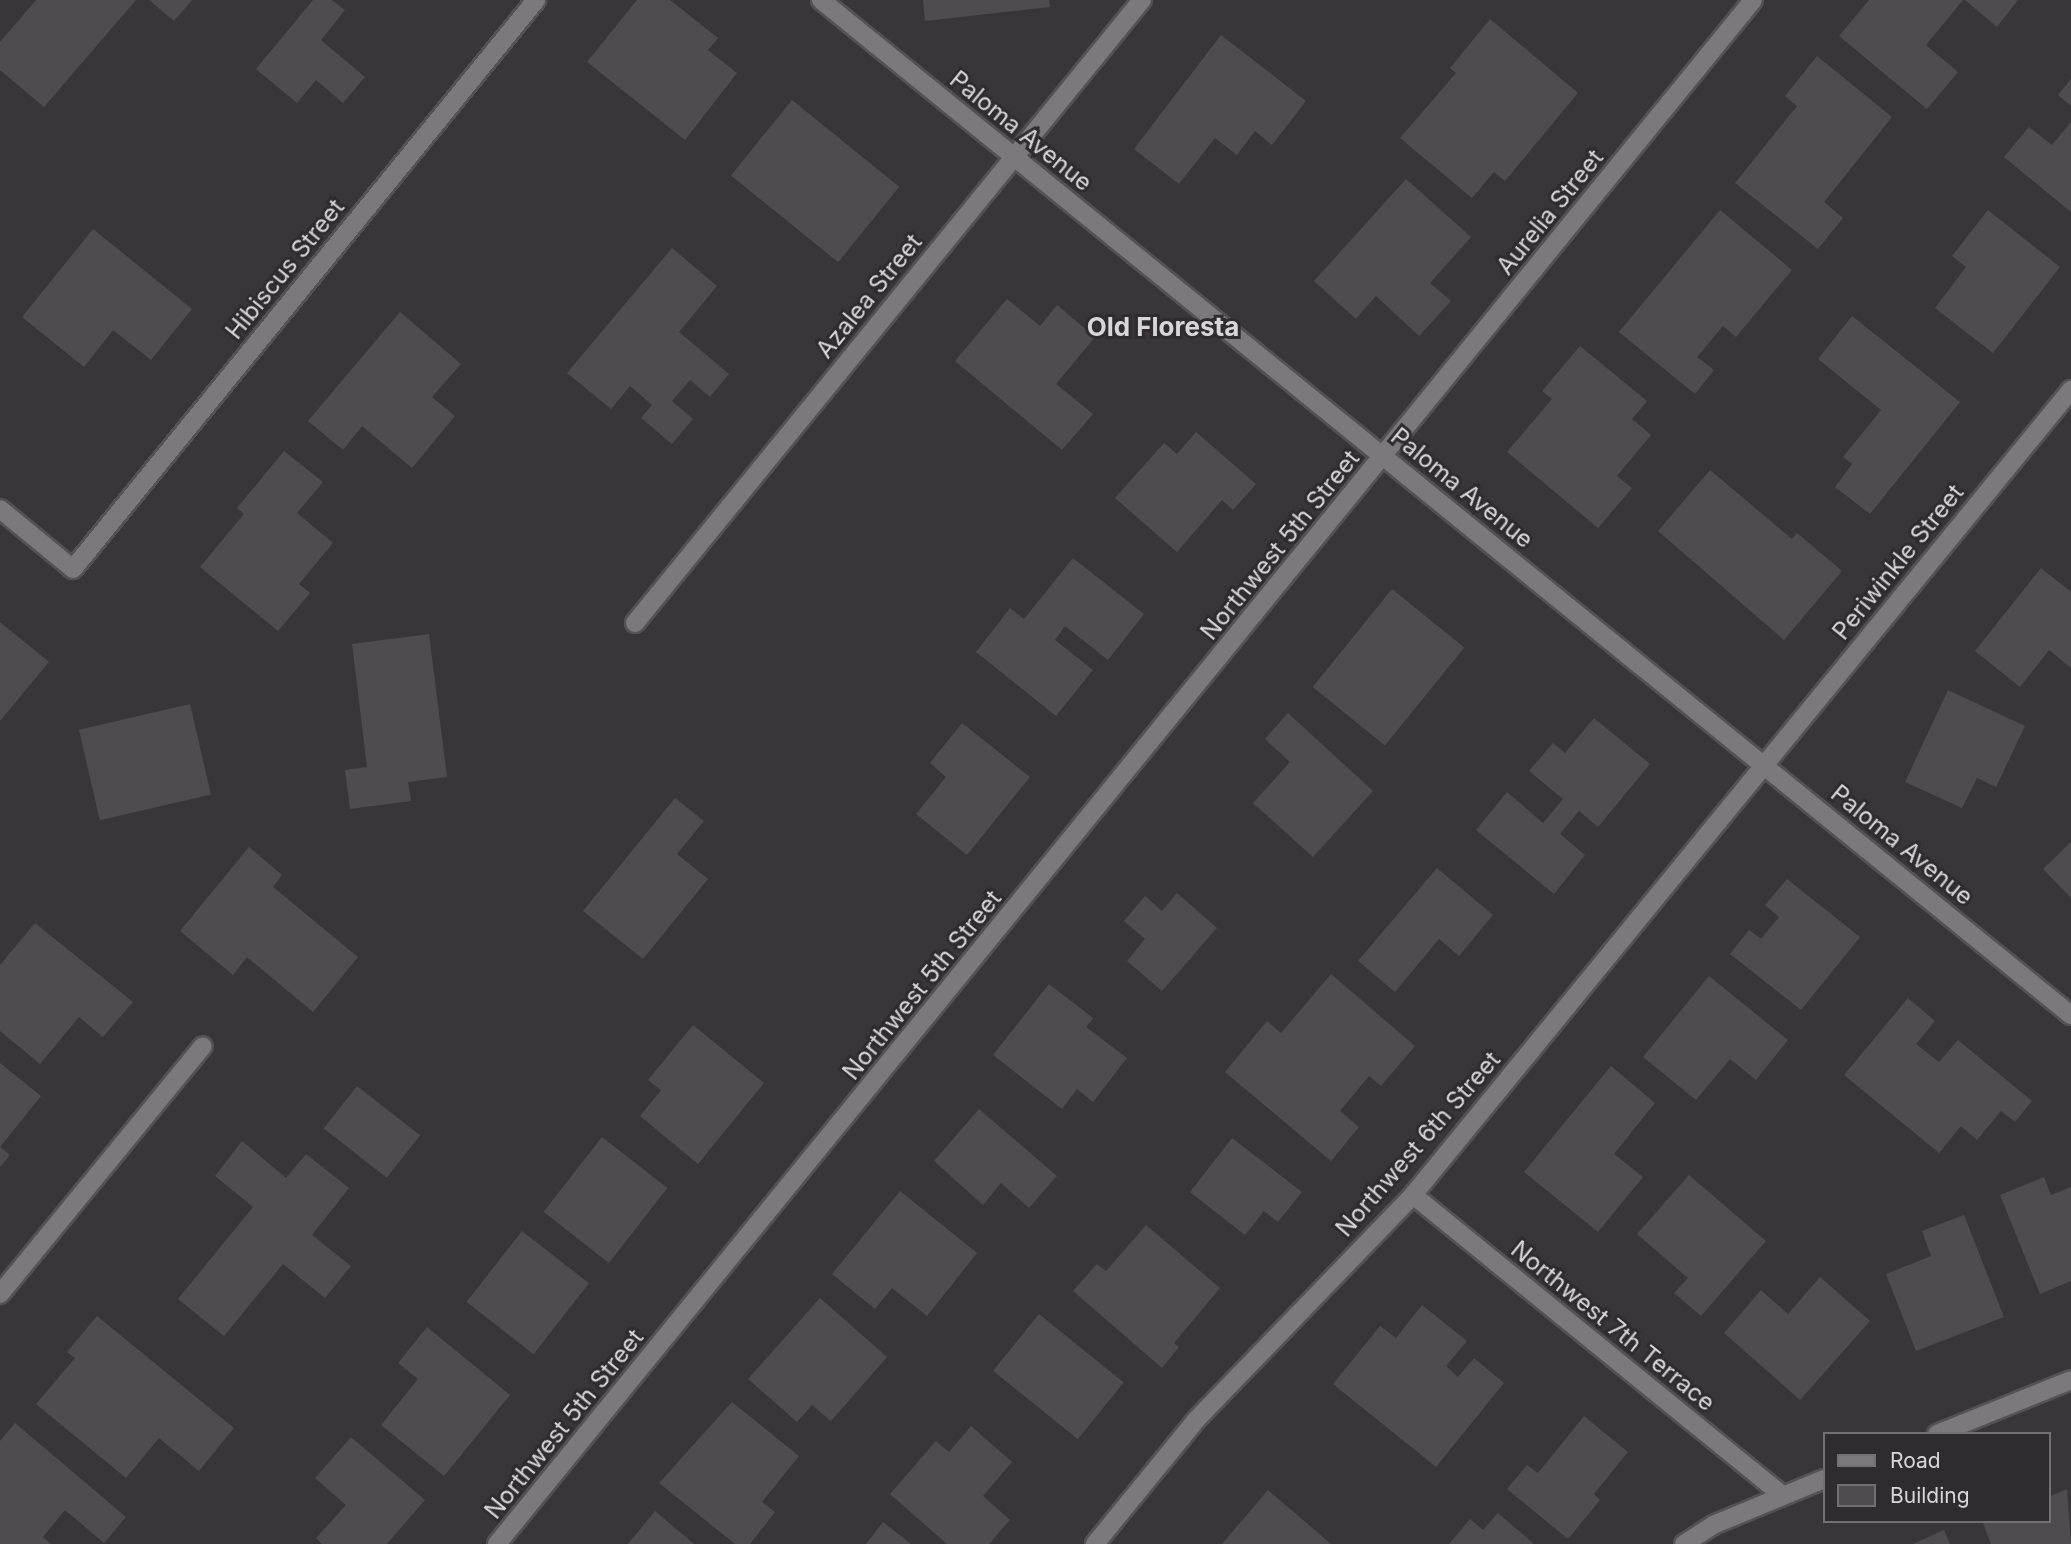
<!DOCTYPE html>
<html>
<head>
<meta charset="utf-8">
<style>
	body { margin:0 }
	#map { position:relative; width:2071px; height:1544px; overflow:hidden; background:#3a353b; font-family:Inter,sans-serif }
	div>[style] { position:absolute }
	.building>* { inset:0; background:#504b51; transform-origin:0 0 }
	.roads { filter:drop-shadow(2px 0 #555155) drop-shadow(-2px 0 #555155) drop-shadow(0 2px #555155) drop-shadow(0 -2px #555155) }
	.minor>* { height:18px; margin:-9px; padding:0 9px; transform-origin:9px; border-radius:9px; background:#7d777e }
	span { translate:-50% -50%; white-space:nowrap; text-align:center; line-height:1.15; -webkit-text-stroke:6px #302b31; paint-order:stroke }
	.street-label { font-size:24px; color:#d9d6d9 }
	.neighbourhood-label { font-size:26px; color:#d9d6d9; font-weight:700 }
	.legend { position:absolute; left:1823px; top:1432px; width:228px; height:91px; box-sizing:border-box; background:#302b31; border:2px solid #746f74; margin:0; padding:9px 12px; list-style:none; font-size:21px; color:#d9d6d9 }
	.legend li { display:flex; align-items:center; gap:14px; height:35px }
	.legend b { width:35px; border:2px solid #746f74 }
</style>
</head>
<body>
<div id="map">
	<div class="building">
		<i style="clip-path:polygon(36px 0,136px 0,44px 107px,0 70px,0 42px)"></i>
		<i style="clip-path:polygon(149px 0,192px 0,174px 21px)"></i>
		<i style="clip-path:polygon(313px 0,332px 0,345px 10px,321px 40px,365px 77px,343px 103px,316px 80px,297px 103px,256px 69px)"></i>
		<i style="clip-path:polygon(637px 0,670px 0,718px 38px,708px 50px,737px 73px,685px 140px,587px 62px)"></i>
		<i style="clip-path:polygon(923px 0,1049px 0,1050px 7px,925px 21px)"></i>
		<i style="clip-path:polygon(1869px 0,1963px 0,1926px 45px,1958px 72px,1927px 109px,1839px 36px)"></i>
		<i style="clip-path:polygon(1965px 0,2018px 0,1997px 27px)"></i>
		<i style="clip-path:polygon(1490px 19px,1578px 93px,1505px 181px,1494px 172px,1472px 198px,1400px 138px,1456px 73px,1450px 68px)"></i>
		<i style="clip-path:polygon(1221px 35px,1306px 101px,1272px 145px,1255px 131px,1237px 155px,1215px 138px,1179px 184px,1134px 149px)"></i>
		<i style="clip-path:polygon(1817px 56px,1892px 117px,1824px 202px,1843px 218px,1818px 249px,1735px 183px,1797px 106px,1785px 96px)"></i>
		<i style="clip-path:polygon(2071px 79px,2071px 106px,2058px 95px)"></i>
		<i style="left:792px;top:100px;width:138px;height:97px;rotate:39deg"></i>
		<i style="clip-path:polygon(2071px 122px,2071px 212px,2004px 157px,2029px 127px,2052px 145px)"></i>
		<i style="clip-path:polygon(1406px 179px,1471px 237px,1430px 283px,1451px 301px,1419px 336px,1376px 296px,1356px 319px,1314px 281px)"></i>
		<i style="clip-path:polygon(1720px 210px,1792px 270px,1736px 337px,1723px 326px,1697px 357px,1714px 370px,1695px 394px,1619px 332px)"></i>
		<i style="clip-path:polygon(1988px 210px,2060px 267px,1993px 353px,1935px 308px,1966px 267px,1952px 256px)"></i>
		<i style="clip-path:polygon(93px 229px,192px 309px,151px 360px,113px 330px,84px 367px,22px 317px)"></i>
		<i style="clip-path:polygon(672px 248px,717px 286px,679px 332px,729px 374px,710px 397px,690px 380px,672px 401px,693px 419px,672px 444px,641px 418px,652px 405px,630px 386px,611px 409px,567px 373px)"></i>
		<i style="clip-path:polygon(1007px 299px,1040px 326px,1057px 305px,1095px 337px,1056px 384px,1093px 414px,1062px 450px,955px 361px)"></i>
		<i style="clip-path:polygon(400px 312px,461px 364px,432px 397px,455px 416px,412px 468px,362px 426px,343px 450px,308px 421px)"></i>
		<i style="clip-path:polygon(1852px 316px,1960px 402px,1870px 514px,1835px 487px,1852px 464px,1843px 457px,1881px 410px,1818px 359px)"></i>
		<i style="clip-path:polygon(1580px 346px,1647px 401px,1632px 419px,1651px 435px,1617px 476px,1632px 488px,1598px 528px,1507px 452px,1552px 399px,1542px 391px)"></i>
		<i style="clip-path:polygon(1196px 432px,1256px 484px,1233px 510px,1222px 500px,1177px 552px,1115px 498px,1164px 443px,1177px 454px)"></i>
		<i style="clip-path:polygon(284px 451px,323px 482px,297px 513px,333px 543px,299px 584px,310px 593px,278px 631px,200px 567px,244px 514px,237px 508px)"></i>
		<i style="clip-path:polygon(1710px 470px,1792px 539px,1797px 533px,1842px 571px,1784px 640px,1658px 531px)"></i>
		<i style="clip-path:polygon(1073px 558px,1144px 614px,1108px 660px,1065px 626px,1055px 640px,1093px 670px,1056px 716px,976px 652px,1010px 608px,1024px 619px)"></i>
		<i style="clip-path:polygon(2041px 568px,2071px 592px,2071px 668px,2049px 650px,2020px 687px,1975px 651px)"></i>
		<i style="left:1392px;top:589px;width:93px;height:126px;rotate:39deg"></i>
		<i style="clip-path:polygon(0 622px,49px 662px,0 721px)"></i>
		<i style="clip-path:polygon(429px 634px,447px 777px,408px 782px,411px 801px,350px 809px,345px 770px,367px 767px,352px 644px)"></i>
		<i style="clip-path:polygon(1948px 690px,2025px 726px,1996px 787px,1977px 778px,1962px 808px,1905px 782px)"></i>
		<i style="left:190px;top:704px;width:93px;height:114px;rotate:77deg"></i>
		<i style="clip-path:polygon(1288px 713px,1373px 791px,1313px 857px,1253px 803px,1290px 762px,1265px 739px)"></i>
		<i style="clip-path:polygon(1594px 718px,1650px 764px,1598px 827px,1579px 811px,1560px 834px,1585px 855px,1554px 894px,1476px 830px,1507px 792px,1543px 823px,1563px 799px,1529px 771px,1553px 743px,1565px 753px)"></i>
		<i style="clip-path:polygon(962px 723px,1030px 777px,967px 855px,916px 814px,946px 777px,930px 763px)"></i>
		<i style="clip-path:polygon(675px 798px,704px 821px,677px 854px,708px 879px,643px 959px,583px 911px)"></i>
		<i style="clip-path:polygon(2071px 842px,2071px 898px,2043px 869px)"></i>
		<i style="clip-path:polygon(249px 847px,282px 875px,273px 887px,358px 957px,313px 1012px,247px 957px,233px 975px,180px 931px)"></i>
		<i style="clip-path:polygon(1437px 868px,1493px 915px,1459px 956px,1439px 939px,1395px 992px,1358px 961px)"></i>
		<i style="clip-path:polygon(1787px 879px,1860px 937px,1801px 1010px,1730px 954px,1749px 930px,1761px 939px,1779px 917px,1765px 905px)"></i>
		<i style="clip-path:polygon(1177px 893px,1217px 928px,1162px 991px,1127px 961px,1145px 939px,1124px 921px,1145px 896px,1162px 911px)"></i>
		<i style="clip-path:polygon(35px 923px,133px 1002px,103px 1037px,79px 1017px,40px 1064px,0 1031px,0 965px)"></i>
		<i style="clip-path:polygon(1331px 974px,1415px 1046px,1381px 1086px,1369px 1076px,1340px 1111px,1359px 1127px,1331px 1161px,1225px 1072px,1267px 1021px,1281px 1033px)"></i>
		<i style="clip-path:polygon(1709px 976px,1788px 1040px,1756px 1080px,1730px 1059px,1696px 1100px,1643px 1057px)"></i>
		<i style="clip-path:polygon(1049px 984px,1093px 1018px,1086px 1027px,1127px 1058px,1093px 1102px,1077px 1089px,1062px 1109px,993px 1055px)"></i>
		<i style="clip-path:polygon(1908px 998px,1935px 1021px,1916px 1044px,1939px 1062px,1958px 1040px,2032px 1101px,2015px 1122px,2001px 1111px,1977px 1140px,1961px 1126px,1939px 1153px,1844px 1075px)"></i>
		<i style="clip-path:polygon(693px 1025px,764px 1083px,698px 1164px,640px 1116px,661px 1090px,648px 1080px)"></i>
		<i style="clip-path:polygon(0 1063px,41px 1096px,0 1147px,10px 1155px,0 1167px)"></i>
		<i style="clip-path:polygon(1611px 1066px,1655px 1103px,1614px 1154px,1643px 1177px,1598px 1232px,1524px 1172px)"></i>
		<i style="left:357px;top:1086px;width:80px;height:54px;rotate:38deg"></i>
		<i style="clip-path:polygon(979px 1109px,1057px 1176px,1029px 1208px,1001px 1183px,983px 1205px,934px 1161px)"></i>
		<i style="left:602px;top:1137px;width:83px;height:95px;rotate:38deg"></i>
		<i style="clip-path:polygon(1232px 1138px,1302px 1192px,1278px 1222px,1264px 1211px,1245px 1235px,1190px 1192px)"></i>
		<i style="clip-path:polygon(242px 1141px,286px 1178px,306px 1154px,349px 1188px,312px 1235px,351px 1266px,325px 1298px,283px 1264px,224px 1336px,178px 1299px,253px 1207px,215px 1176px)"></i>
		<i style="clip-path:polygon(1689px 1175px,1766px 1241px,1701px 1316px,1674px 1293px,1688px 1278px,1637px 1234px)"></i>
		<i style="clip-path:polygon(2044px 1177px,2051px 1195px,2071px 1187px,2071px 1281px,2040px 1294px,2000px 1195px)"></i>
		<i style="clip-path:polygon(900px 1191px,977px 1253px,927px 1316px,892px 1288px,875px 1309px,832px 1274px)"></i>
		<i style="clip-path:polygon(1964px 1215px,2004px 1317px,1916px 1351px,1886px 1274px,1931px 1256px,1922px 1231px)"></i>
		<i style="clip-path:polygon(1146px 1225px,1220px 1288px,1174px 1343px,1179px 1347px,1162px 1368px,1073px 1291px,1097px 1264px,1106px 1271px)"></i>
		<i style="left:522px;top:1231px;width:85px;height:90px;rotate:38deg"></i>
		<i style="clip-path:polygon(1820px 1277px,1870px 1321px,1800px 1400px,1724px 1333px,1761px 1290px,1788px 1314px)"></i>
		<i style="clip-path:polygon(820px 1298px,887px 1357px,831px 1421px,812px 1405px,797px 1422px,748px 1379px)"></i>
		<i style="clip-path:polygon(1422px 1305px,1467px 1341px,1446px 1366px,1458px 1377px,1474px 1358px,1504px 1383px,1436px 1467px,1333px 1384px,1380px 1326px,1396px 1338px)"></i>
		<i style="left:1039px;top:1314px;width:109px;height:73px;rotate:39deg"></i>
		<i style="clip-path:polygon(97px 1316px,234px 1428px,199px 1471px,159px 1438px,126px 1478px,36px 1404px,75px 1358px,67px 1352px)"></i>
		<i style="clip-path:polygon(427px 1327px,510px 1395px,444px 1476px,381px 1425px,418px 1379px,398px 1363px)"></i>
		<i style="clip-path:polygon(732px 1402px,799px 1456px,762px 1502px,775px 1512px,750px 1544px,735px 1544px,659px 1483px)"></i>
		<i style="clip-path:polygon(1584px 1416px,1628px 1452px,1594px 1494px,1600px 1500px,1568px 1539px,1507px 1489px,1527px 1465px,1538px 1473px)"></i>
		<i style="clip-path:polygon(15px 1423px,126px 1517px,104px 1543px,65px 1510px,43px 1537px,51px 1544px,0 1544px,0 1441px)"></i>
		<i style="clip-path:polygon(971px 1426px,1012px 1462px,983px 1496px,1010px 1520px,989px 1544px,947px 1544px,890px 1494px,936px 1441px,949px 1452px)"></i>
		<i style="clip-path:polygon(351px 1437px,425px 1500px,387px 1544px,322px 1544px,316px 1538px,346px 1505px,315px 1478px)"></i>
		<i style="clip-path:polygon(2067px 1489px,2071px 1544px,1991px 1544px,1983px 1523px,2048px 1521px,2048px 1497px)"></i>
		<i style="clip-path:polygon(1268px 1490px,1331px 1544px,1222px 1544px)"></i>
		<i style="clip-path:polygon(655px 1511px,694px 1544px,628px 1544px)"></i>
		<i style="clip-path:polygon(1498px 1513px,1534px 1544px,1449px 1544px,1470px 1519px,1483px 1530px)"></i>
		<i style="clip-path:polygon(883px 1522px,911px 1544px,866px 1544px)"></i>
		<i style="clip-path:polygon(1944px 1530px,1950px 1544px,1913px 1544px)"></i>
	</div>
	<div class="roads">
		<div class="minor">
			<i style="left:821px;top:0;width:1610px;rotate:39.08deg"></i>
			<i style="left:0;top:509px;width:94px;rotate:39.4deg"></i>
			<i style="left:73px;top:569px;width:734px;rotate:-50.86deg"></i>
			<i style="left:635px;top:623px;width:803px;rotate:-50.86deg"></i>
			<i style="left:1413px;top:1195px;width:476px;rotate:39.1deg"></i>
			<i style="left:0;top:1294px;width:320px;rotate:-50.7deg"></i>
			<i style="left:1937px;top:1434px;width:144px;rotate:-21.9deg"></i>
			<i style="left:497px;top:1544px;width:1990px;rotate:-50.87deg"></i>
			<i style="left:1095px;top:1544px;width:160px;rotate:-50.8deg"></i>
			<i style="left:1196px;top:1420px;width:313px;rotate:-46deg"></i>
			<i style="left:1413px;top:1195px;width:1040px;rotate:-50.74deg"></i>
			<i style="left:1684px;top:1544px;width:35px;rotate:-33deg"></i>
			<i style="left:1713px;top:1525px;width:120px;rotate:-22.5deg"></i>
		</div>
	</div>
	<div class="street-label">
		<span style="left:1021px;top:131px;rotate:39deg">Paloma Avenue</span>
		<span style="left:1550px;top:212px;rotate:-51deg">Aurelia Street</span>
		<span style="left:285px;top:269px;rotate:-51deg">Hibiscus Street</span>
		<span style="left:869px;top:296px;rotate:-51deg">Azalea Street</span>
		<span style="left:1462px;top:488px;rotate:39deg">Paloma Avenue</span>
		<span style="left:1280px;top:545px;rotate:-51deg">Northwest 5th Street</span>
		<span style="left:1898px;top:562px;rotate:-51deg">Periwinkle Street</span>
		<span style="left:1902px;top:845px;rotate:39deg">Paloma Avenue</span>
		<span style="left:922px;top:985px;rotate:-51deg">Northwest 5th Street</span>
		<span style="left:1418px;top:1144px;rotate:-49deg">Northwest 6th Street</span>
		<span style="left:1613px;top:1326px;rotate:39deg">Northwest 7th Terrace</span>
		<span style="left:564px;top:1424px;rotate:-51deg">Northwest 5th Street</span>
	</div>
	<div class="neighbourhood-label">
		<span style="left:1163px;top:327px">Old Floresta</span>
	</div>
	<ul class="legend">
	<li><b style="height:9px;background:#7d777e"></b>Road</li>
	<li><b style="height:19px;background:#504b51"></b>Building</li>
	</ul>
</div>
</body>
</html>
